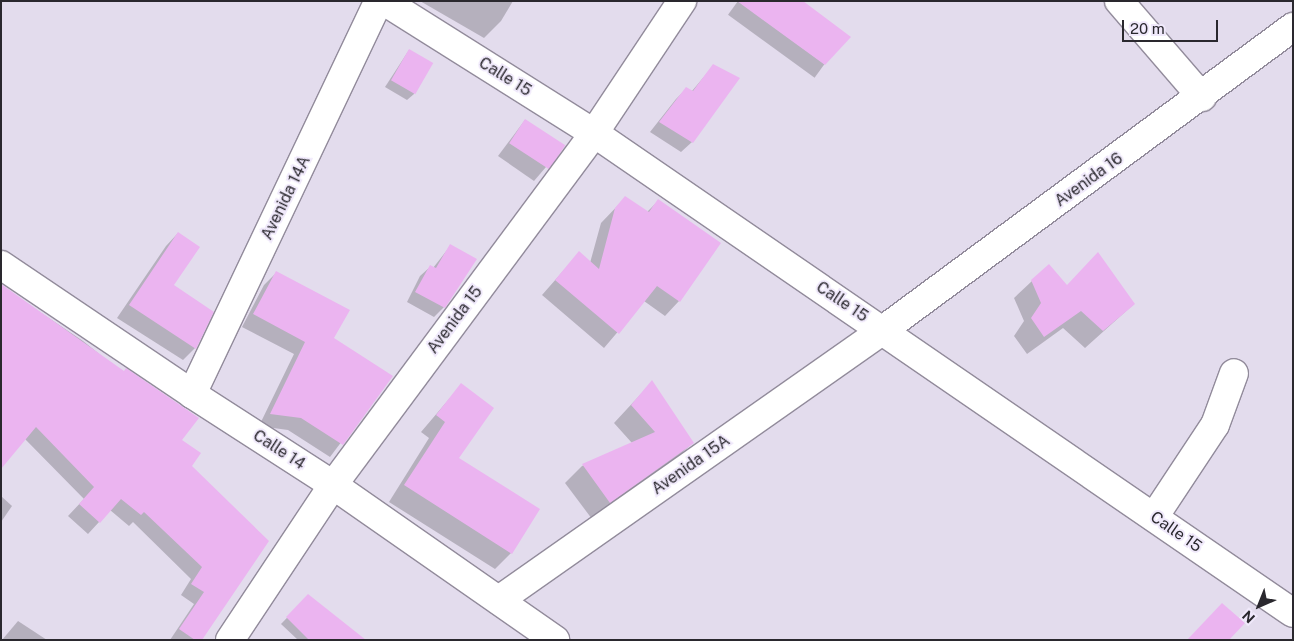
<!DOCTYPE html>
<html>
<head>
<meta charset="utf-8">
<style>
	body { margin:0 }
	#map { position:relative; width:1294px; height:641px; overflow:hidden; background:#e3dced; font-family:"Public Sans",sans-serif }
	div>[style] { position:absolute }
	.shadow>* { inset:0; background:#0003; transform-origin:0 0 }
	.building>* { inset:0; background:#ebb4f0; transform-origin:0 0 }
	.roads { filter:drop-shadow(1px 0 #928b9b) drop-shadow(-1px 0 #928b9b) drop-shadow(0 1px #928b9b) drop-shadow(0 -1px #928b9b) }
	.minor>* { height:28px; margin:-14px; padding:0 14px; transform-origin:14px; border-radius:14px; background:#fff }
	span { translate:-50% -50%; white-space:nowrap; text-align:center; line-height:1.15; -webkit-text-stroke:4px #f0e9fb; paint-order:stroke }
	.street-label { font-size:16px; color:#2a282e }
	.frame { position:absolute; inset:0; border:2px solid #2a282e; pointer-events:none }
	.north { position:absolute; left:1234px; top:581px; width:50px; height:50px; -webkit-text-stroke:4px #f0e9fb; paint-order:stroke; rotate:224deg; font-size:14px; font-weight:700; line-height:20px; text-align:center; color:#2a282e }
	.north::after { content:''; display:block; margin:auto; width:18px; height:22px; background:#2a282e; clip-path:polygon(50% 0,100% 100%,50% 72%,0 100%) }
	.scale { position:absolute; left:1122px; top:20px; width:96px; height:22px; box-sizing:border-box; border:2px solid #2a282e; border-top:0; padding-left:6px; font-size:15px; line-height:18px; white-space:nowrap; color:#2a282e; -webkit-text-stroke:4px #f0e9fb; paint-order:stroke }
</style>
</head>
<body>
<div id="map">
	<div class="shadow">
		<i style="clip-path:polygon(420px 1px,513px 1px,501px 21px,484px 38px)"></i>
		<i style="left:738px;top:1px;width:107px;height:17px;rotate:36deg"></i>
		<i style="clip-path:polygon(409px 50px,414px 94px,407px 100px,385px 87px)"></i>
		<i style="clip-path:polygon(713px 66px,692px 142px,681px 152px,650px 132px,676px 99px,686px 89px,692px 91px)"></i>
		<i style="clip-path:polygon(525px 120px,564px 146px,534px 181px,498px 156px)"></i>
		<i style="clip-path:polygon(625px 198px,647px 212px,658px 201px,679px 301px,665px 316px,644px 301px,604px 348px,542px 295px,579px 253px,590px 263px,601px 223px)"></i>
		<i style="clip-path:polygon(178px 233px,172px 286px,195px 348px,183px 360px,117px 318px,166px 246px)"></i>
		<i style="clip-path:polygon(451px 245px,444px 307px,434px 317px,407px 302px,420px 276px,430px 267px,433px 268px)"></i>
		<i style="clip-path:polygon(276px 273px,333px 339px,391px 376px,330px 457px,288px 430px,259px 426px,294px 354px,242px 327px,264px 285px)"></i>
		<i style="clip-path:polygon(1032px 281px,1066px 287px,1134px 304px,1085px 348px,1063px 328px,1027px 354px,1014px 336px,1024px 321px,1014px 298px)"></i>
		<i style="clip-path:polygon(1px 286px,83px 341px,123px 373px,181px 440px,190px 467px,268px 541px,200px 640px,170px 640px,194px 604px,181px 595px,191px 579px,133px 522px,129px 526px,110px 510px,88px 534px,68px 516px,84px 499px,25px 439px)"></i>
		<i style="clip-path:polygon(652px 382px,692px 443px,675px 460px,592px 519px,565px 483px,582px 466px,632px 443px,614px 423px)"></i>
		<i style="clip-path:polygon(461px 385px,457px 458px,511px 553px,495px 569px,389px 502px,429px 438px,421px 432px)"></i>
		<i style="clip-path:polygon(1px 496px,12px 506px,1px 522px)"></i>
		<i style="clip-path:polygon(308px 596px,358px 640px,298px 640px,281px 624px)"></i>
		<i style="clip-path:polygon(18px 621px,47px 640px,2px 640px)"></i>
	</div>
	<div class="building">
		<i style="clip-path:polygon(737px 1px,803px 1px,851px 37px,825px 65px)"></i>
		<i style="left:409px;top:49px;width:28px;height:36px;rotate:30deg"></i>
		<i style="clip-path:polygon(713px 64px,740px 78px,693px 143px,659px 122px,686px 87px,693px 91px)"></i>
		<i style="left:525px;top:119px;width:48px;height:29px;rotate:33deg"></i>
		<i style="clip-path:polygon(625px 196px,649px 212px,658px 199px,721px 243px,680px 302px,657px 286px,619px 334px,555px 280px,579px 251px,599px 269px,615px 208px)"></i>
		<i style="clip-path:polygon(178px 232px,200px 247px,174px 285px,214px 312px,196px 349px,129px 305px)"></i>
		<i style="clip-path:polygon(450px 244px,477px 259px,445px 308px,415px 292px,430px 265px,436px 268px)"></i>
		<i style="clip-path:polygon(1098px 252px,1135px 304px,1103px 331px,1081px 311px,1044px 337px,1031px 318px,1041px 303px,1031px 280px,1049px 264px,1067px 285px)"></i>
		<i style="clip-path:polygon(276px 271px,350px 310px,334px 338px,393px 376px,343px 445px,301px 418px,270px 414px,305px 342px,253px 314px)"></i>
		<i style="clip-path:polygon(1px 284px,124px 371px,126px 368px,199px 418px,182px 440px,201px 453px,192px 466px,269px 541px,202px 640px,195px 640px,179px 629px,204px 592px,191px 584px,202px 567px,144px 512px,141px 515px,121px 499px,100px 523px,79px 504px,94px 487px,36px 427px,1px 469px)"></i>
		<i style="clip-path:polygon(652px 380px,694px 443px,610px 503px,582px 464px,655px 432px,631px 405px)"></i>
		<i style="clip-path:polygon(461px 383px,494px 408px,459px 458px,540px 509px,512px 554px,404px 485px,445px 422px,436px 415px)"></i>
		<i style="clip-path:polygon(308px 594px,366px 640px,309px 640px,286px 617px)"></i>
		<i style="clip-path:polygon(1222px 603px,1245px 623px,1229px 640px,1187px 640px)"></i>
	</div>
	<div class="roads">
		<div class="minor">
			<i style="left:384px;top:1px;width:248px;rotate:32.2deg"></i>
			<i style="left:594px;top:133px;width:848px;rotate:34.48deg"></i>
			<i style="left:1119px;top:1px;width:127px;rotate:49.2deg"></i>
			<i style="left:1px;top:265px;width:230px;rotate:34deg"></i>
			<i style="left:192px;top:394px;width:168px;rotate:32.8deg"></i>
			<i style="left:333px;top:485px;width:271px;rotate:34.9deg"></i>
			<i style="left:192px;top:394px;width:435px;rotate:-64.6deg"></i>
			<i style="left:1154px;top:517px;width:110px;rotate:-56.5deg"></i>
			<i style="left:1215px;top:425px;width:55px;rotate:-69.9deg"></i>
			<i style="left:499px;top:600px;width:469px;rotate:-35.1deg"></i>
			<i style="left:883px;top:330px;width:510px;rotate:-36.47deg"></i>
			<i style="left:230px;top:640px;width:186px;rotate:-56.4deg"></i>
			<i style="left:333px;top:485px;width:438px;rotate:-53.4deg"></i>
			<i style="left:594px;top:133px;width:159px;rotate:-56.3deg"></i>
		</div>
	</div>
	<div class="street-label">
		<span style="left:505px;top:77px;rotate:32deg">Calle 15</span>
		<span style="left:1089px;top:180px;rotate:-36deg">Avenida 16</span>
		<span style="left:286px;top:198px;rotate:-64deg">Avenida 14A</span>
		<span style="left:842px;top:302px;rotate:34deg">Calle 15</span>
		<span style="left:455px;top:320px;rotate:-53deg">Avenida 15</span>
		<span style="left:279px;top:450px;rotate:33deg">Calle 14</span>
		<span style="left:691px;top:465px;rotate:-35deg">Avenida 15A</span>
		<span style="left:1176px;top:532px;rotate:35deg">Calle 15</span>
	</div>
	<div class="frame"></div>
	<div class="north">N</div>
	<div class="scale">20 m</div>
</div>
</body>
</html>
